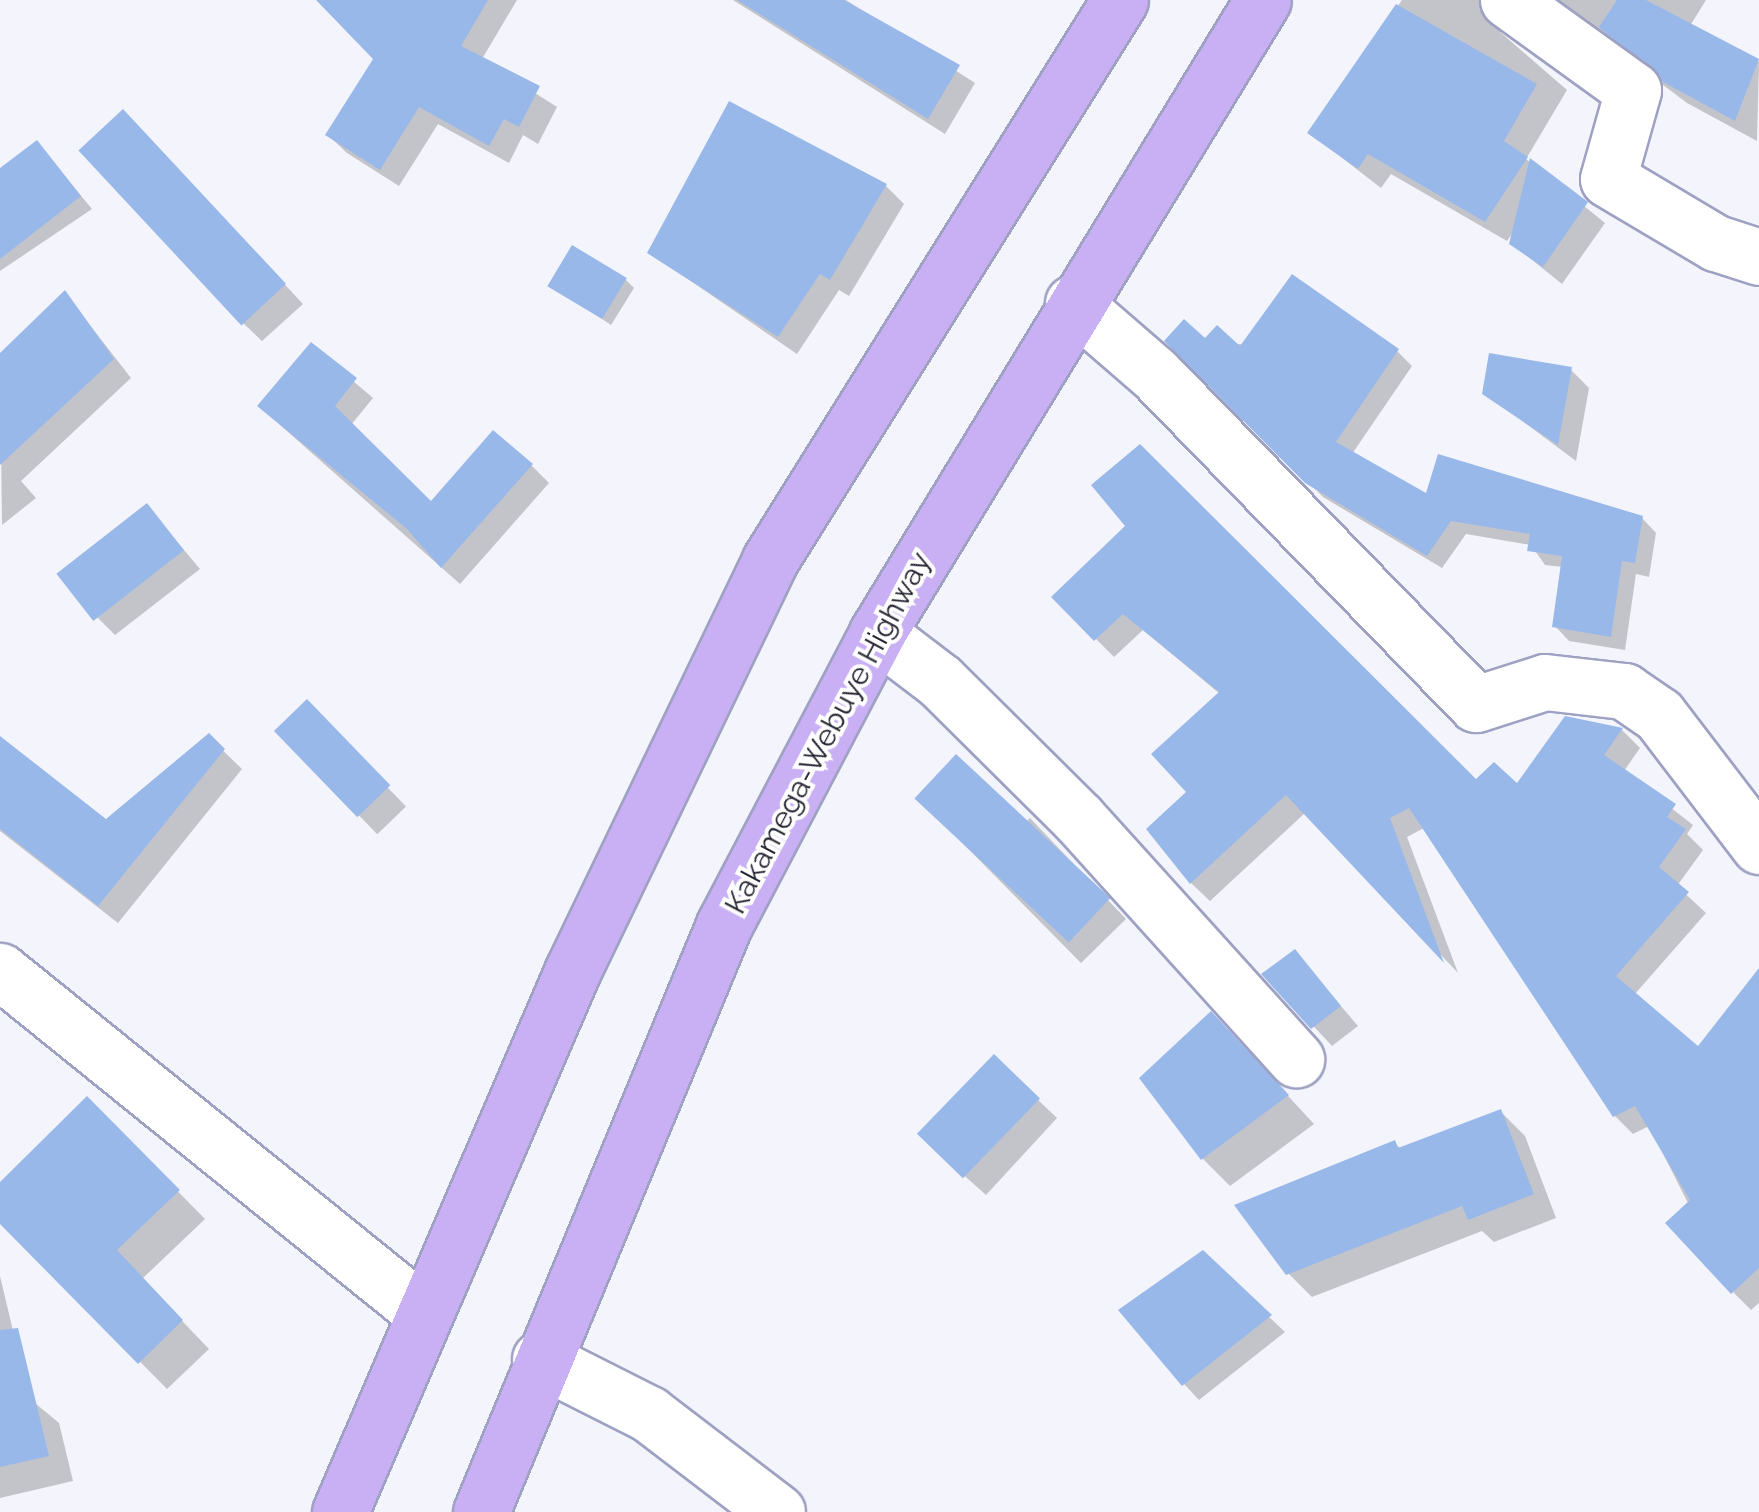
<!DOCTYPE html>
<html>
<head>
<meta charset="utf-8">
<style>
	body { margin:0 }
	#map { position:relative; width:1759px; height:1512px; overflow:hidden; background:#f4f5fc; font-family:Raleway,sans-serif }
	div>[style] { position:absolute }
	.shadow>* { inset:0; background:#0003; transform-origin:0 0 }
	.building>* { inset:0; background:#99b8ea; transform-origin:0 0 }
	.roads { filter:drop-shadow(2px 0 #9ea1c2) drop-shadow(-2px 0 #9ea1c2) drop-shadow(0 2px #9ea1c2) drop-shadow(0 -2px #9ea1c2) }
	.minor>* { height:55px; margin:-27.5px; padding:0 27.5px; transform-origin:27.5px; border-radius:27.5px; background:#fff }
	.highway>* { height:55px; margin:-27.5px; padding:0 27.5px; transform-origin:27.5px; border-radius:27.5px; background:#c9aff3 }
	span { translate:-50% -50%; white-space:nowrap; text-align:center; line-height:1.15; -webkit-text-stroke:8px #fff; paint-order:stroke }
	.street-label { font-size:30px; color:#22232f }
</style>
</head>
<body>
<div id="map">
	<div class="shadow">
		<i style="clip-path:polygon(320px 0,517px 0,482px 59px,557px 107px,538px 144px,523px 135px,509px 163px,438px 124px,399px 186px,347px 153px,328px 135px,376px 59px)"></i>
		<i style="clip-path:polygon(733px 0,846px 0,975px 83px,945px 134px)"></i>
		<i style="clip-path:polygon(1402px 0,1509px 0,1500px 32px,1567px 90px,1526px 159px,1605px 223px,1562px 284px,1511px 243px,1514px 231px,1507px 241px,1391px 174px,1381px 188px,1310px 133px)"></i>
		<i style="clip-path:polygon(1550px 0,1706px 0,1690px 26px,1759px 62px,1757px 141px,1687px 103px)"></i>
		<i style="clip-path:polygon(37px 143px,92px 209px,0 271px,0 184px)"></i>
		<i style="clip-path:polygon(886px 186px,904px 204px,849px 296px,839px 290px,797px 354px,650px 253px)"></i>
		<i style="clip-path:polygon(202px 196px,303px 304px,262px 341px,243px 323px)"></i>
		<i style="clip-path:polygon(626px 280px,634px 288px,611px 325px,551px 285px)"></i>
		<i style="clip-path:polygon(65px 293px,131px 378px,21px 481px,36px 498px,2px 525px,0 357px)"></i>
		<i style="clip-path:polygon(1168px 341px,1397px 351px,1412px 366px,1352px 454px,1427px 496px,1642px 518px,1656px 533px,1649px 577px,1636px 574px,1625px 650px,1569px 641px,1555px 626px,1563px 567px,1545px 565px,1531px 545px,1466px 534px,1442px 568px,1323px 497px)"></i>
		<i style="clip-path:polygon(311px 345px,373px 398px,351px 425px,431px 505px,531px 465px,549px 483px,460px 584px,279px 424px)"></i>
		<i style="clip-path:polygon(1570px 369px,1589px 388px,1576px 461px,1485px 393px)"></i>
		<i style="clip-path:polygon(147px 506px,200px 569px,115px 635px,98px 618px)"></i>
		<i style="clip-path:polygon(1128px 526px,1476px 783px,1518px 787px,1566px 719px,1622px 730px,1640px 748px,1624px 771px,1693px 825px,1687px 834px,1703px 850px,1677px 886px,1706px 913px,1634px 995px,1698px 1050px,1759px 984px,1759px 1303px,1751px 1310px,1733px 1292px,1649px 1126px,1633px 1134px,1615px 1116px,1424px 828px,1407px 837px,1458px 973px,1306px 812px,1210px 901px,1191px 883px,1190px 792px,1220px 694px,1143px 630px,1114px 657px,1054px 597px)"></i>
		<i style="left:306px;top:703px;width:144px;height:40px;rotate:46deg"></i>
		<i style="clip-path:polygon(208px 736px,242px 769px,118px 923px,0 831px,0 740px,106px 822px)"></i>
		<i style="clip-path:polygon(916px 796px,1022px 825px,1030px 818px,1126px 919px,1081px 963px)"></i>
		<i style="clip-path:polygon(1295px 952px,1358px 1026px,1332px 1046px,1265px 974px)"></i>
		<i style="clip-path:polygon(1238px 1042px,1314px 1124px,1230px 1186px,1202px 1158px)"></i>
		<i style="clip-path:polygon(994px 1058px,1057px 1118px,986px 1195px,940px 1154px)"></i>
		<i style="clip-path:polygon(87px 1099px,205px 1219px,142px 1279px,209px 1349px,167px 1389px,0 1220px,0 1186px)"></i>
		<i style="clip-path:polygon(1501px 1112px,1525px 1136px,1556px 1218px,1494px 1242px,1482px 1231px,1312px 1297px,1288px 1273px,1394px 1142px,1401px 1149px)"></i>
		<i style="clip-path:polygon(1202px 1253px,1285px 1332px,1199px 1400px,1184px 1384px)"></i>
		<i style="clip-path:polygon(0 1276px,29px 1398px,59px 1423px,73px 1481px,0 1498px)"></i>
	</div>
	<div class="building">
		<i style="clip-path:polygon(316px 0,488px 0,461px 46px,540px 86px,519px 127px,504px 119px,489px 146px,419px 107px,380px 170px,325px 135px,373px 59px)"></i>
		<i style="clip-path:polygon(737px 0,844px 0,960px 65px,928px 119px)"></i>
		<i style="clip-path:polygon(1617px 0,1646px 0,1759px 59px,1735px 121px,1663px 82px,1599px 27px)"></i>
		<i style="clip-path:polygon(1396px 4px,1537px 84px,1504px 141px,1528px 157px,1485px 222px,1368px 154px,1358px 169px,1307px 133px)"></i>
		<i style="clip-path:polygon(729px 101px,887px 184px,830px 280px,820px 274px,778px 337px,647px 253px)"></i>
		<i style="left:123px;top:109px;width:239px;height:61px;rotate:47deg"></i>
		<i style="clip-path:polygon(37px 140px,81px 196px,0 259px,0 168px)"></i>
		<i style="clip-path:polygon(1530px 158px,1588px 202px,1543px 267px,1509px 244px)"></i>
		<i style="left:572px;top:245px;width:64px;height:48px;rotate:31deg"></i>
		<i style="clip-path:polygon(1292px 274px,1399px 349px,1336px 442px,1426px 493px,1438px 454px,1643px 516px,1635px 563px,1622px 561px,1611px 637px,1552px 627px,1562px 556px,1527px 551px,1530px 534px,1451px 521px,1427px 556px,1305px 483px,1164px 341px,1184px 319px,1205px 338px,1217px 325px,1240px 346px)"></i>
		<i style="clip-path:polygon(65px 290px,114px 359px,0 465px,0 353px)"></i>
		<i style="clip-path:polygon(311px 342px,357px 378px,335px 406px,431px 501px,493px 430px,533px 464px,441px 568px,407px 529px,257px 406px)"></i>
		<i style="clip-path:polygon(1489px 353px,1572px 367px,1558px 445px,1482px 394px)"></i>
		<i style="clip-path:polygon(1140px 444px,1476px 779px,1494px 762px,1517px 783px,1565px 716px,1623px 728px,1604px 755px,1676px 804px,1667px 817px,1686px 829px,1659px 867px,1689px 892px,1616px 976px,1698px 1046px,1759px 968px,1759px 1268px,1731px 1294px,1665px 1223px,1690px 1200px,1635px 1106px,1613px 1117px,1409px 808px,1390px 818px,1444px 963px,1286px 795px,1190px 884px,1146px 829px,1186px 792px,1151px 754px,1219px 692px,1123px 614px,1094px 641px,1051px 597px,1125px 526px,1091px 485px)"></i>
		<i style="left:147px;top:503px;width:60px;height:115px;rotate:52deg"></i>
		<i style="left:307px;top:699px;width:120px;height:46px;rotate:46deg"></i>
		<i style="clip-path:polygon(209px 733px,225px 749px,98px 906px,0 829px,0 736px,106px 819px)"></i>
		<i style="left:956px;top:754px;width:211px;height:61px;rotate:43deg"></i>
		<i style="clip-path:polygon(1295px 949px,1341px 1006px,1311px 1029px,1261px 974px)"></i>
		<i style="clip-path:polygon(1211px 1011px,1289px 1095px,1201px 1160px,1139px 1078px)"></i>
		<i style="left:994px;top:1054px;width:64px;height:111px;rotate:44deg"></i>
		<i style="clip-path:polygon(87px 1096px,180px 1190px,117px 1250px,183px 1320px,138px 1364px,0 1224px,0 1182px)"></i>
		<i style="clip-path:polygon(1501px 1109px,1534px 1194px,1468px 1220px,1462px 1206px,1286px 1275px,1234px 1205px,1395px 1140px,1398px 1148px)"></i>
		<i style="clip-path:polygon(1203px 1250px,1272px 1315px,1182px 1386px,1118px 1310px)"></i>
		<i style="clip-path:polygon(18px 1328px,49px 1456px,0 1467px,0 1330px)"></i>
	</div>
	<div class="roads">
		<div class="minor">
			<i style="left:1508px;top:0;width:154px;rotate:35.8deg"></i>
			<i style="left:1633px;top:90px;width:92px;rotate:105.7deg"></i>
			<i style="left:1608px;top:179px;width:126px;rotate:30.7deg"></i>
			<i style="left:1716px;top:243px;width:45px;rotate:18deg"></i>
			<i style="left:1073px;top:303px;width:108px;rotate:40.9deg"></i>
			<i style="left:1155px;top:374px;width:460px;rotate:45.8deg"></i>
			<i style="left:1476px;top:704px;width:72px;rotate:-17.7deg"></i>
			<i style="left:1545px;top:682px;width:80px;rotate:6.5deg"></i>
			<i style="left:1624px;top:691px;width:42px;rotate:34.4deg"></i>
			<i style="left:1659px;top:715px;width:165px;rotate:52.6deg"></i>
			<i style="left:877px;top:633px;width:79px;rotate:37.3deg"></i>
			<i style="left:940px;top:681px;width:196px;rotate:44.8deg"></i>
			<i style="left:1079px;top:819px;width:324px;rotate:47.9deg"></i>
			<i style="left:0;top:971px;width:541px;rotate:38.92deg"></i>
			<i style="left:540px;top:1359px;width:122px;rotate:26.8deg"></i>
			<i style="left:649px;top:1414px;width:161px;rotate:37.4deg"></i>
		</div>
		<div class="highway">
			<i style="left:340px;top:1512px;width:588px;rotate:-66.75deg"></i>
			<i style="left:572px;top:972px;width:457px;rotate:-64.3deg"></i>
			<i style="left:770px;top:560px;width:660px;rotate:-57.99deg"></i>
			<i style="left:481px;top:1512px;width:635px;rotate:-67.51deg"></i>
			<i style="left:724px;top:925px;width:330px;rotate:-62.3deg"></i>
			<i style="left:877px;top:633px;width:741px;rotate:-58.63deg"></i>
		</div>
	</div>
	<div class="street-label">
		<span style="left:828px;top:733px;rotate:-62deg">Kakamega-Webuye Highway</span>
	</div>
</div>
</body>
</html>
